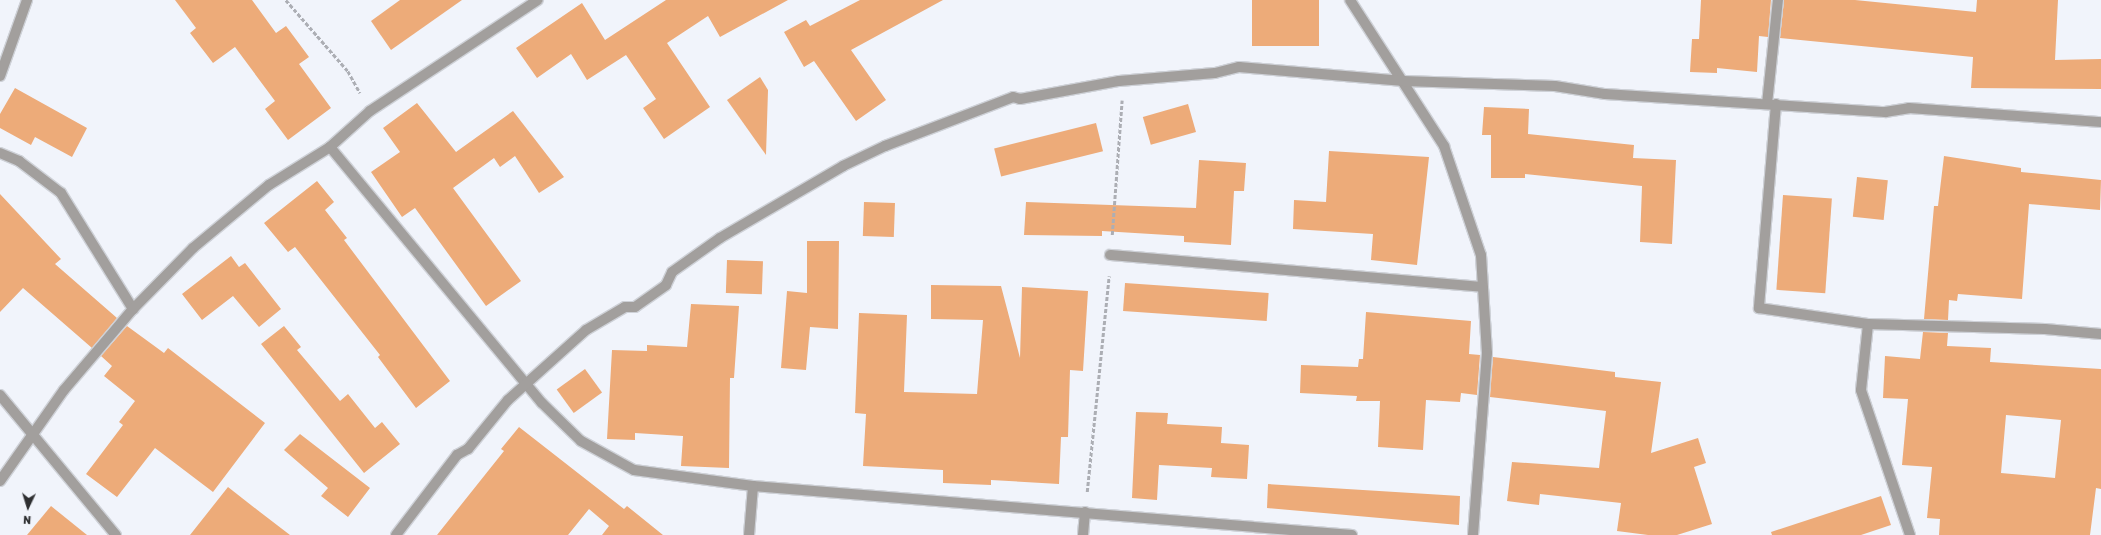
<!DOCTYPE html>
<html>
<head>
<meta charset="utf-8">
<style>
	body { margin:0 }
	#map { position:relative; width:2101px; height:535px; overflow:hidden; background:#f1f4fb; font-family:Rubik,sans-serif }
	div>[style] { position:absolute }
	.building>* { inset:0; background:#edab79; transform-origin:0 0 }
	.path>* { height:2.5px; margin-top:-1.25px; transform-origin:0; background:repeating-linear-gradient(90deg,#acaeb4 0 4px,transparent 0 6px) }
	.roads { filter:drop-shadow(1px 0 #ced1d7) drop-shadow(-1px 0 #ced1d7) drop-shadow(0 1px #ced1d7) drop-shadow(0 -1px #ced1d7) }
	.minor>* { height:10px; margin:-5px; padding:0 5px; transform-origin:5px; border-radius:5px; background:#a29f9d }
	span { translate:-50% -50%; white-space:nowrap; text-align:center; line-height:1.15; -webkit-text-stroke:4px #f1f4fb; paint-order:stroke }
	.north { position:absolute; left:8px; top:487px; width:40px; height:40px; -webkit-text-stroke:3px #f1f4fb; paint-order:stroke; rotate:184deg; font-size:11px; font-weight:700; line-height:16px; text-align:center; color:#2e2f31 }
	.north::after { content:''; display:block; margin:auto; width:14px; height:18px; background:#2e2f31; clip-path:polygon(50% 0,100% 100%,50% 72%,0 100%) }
</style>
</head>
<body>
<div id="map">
	<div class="building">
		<i style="clip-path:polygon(175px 0,252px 0,276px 33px,286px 26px,309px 57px,299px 64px,331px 108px,288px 140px,265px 109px,275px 101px,235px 47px,213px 63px,190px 33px,196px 28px)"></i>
		<i style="clip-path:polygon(400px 0,462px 0,391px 50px,371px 21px)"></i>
		<i style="clip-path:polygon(666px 0,788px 0,720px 37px,708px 16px,667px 43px,710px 107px,664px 139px,643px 108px,656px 99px,626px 55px,587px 80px,571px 54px,537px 78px,516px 48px,582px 3px,605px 40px)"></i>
		<i style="clip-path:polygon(860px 0,943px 0,851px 50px,886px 100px,856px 121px,814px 61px,804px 67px,784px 32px,806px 20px,810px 26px)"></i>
		<i style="left:1252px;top:0;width:67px;height:46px"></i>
		<i style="clip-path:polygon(1701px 0,1771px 0,1768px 37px,1759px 36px,1757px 72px,1717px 68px,1717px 73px,1690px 72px,1692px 39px,1699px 39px)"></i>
		<i style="clip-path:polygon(1784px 0,1855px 0,1976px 12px,1977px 0,2058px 0,2055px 60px,2101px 59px,2101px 89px,1971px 88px,1973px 57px,1780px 38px)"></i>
		<i style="clip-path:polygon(760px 77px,768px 90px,766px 155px,727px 100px)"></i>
		<i style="clip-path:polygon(15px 88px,87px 128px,72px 157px,35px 137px,31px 145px,0 128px,0 114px)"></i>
		<i style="clip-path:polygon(417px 103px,456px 152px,513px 111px,564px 177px,539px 193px,515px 156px,500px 167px,494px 158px,453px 188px,521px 281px,486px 306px,415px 208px,402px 217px,371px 172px,400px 152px,383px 128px)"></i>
		<i style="left:1188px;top:104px;width:29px;height:47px;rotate:74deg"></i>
		<i style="clip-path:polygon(1484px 107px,1529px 109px,1528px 134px,1634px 145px,1633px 158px,1676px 160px,1672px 244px,1640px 242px,1642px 186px,1525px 174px,1525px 178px,1491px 178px,1491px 135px,1482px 135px)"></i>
		<i style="left:1096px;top:123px;width:29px;height:105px;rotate:76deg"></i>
		<i style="clip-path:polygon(1329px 151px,1429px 157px,1417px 265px,1371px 260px,1373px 234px,1293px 229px,1294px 200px,1326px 202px)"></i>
		<i style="clip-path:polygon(1944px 156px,2021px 168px,2021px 172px,2101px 180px,2100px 210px,2029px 204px,2022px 299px,1958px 294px,1957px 301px,1949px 300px,1948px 320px,1924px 319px,1934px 206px,1938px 206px)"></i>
		<i style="clip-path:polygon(1199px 160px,1246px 163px,1244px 191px,1234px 191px,1231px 245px,1184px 242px,1184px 236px,1102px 231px,1102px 236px,1024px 235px,1026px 202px,1196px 208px)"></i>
		<i style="left:1857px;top:177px;width:31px;height:40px;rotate:6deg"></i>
		<i style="clip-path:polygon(317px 181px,334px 202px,325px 210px,347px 238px,344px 240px,450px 381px,416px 408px,378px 357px,380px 355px,295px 247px,288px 252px,264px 223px)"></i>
		<i style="clip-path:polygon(0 194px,61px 259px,55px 264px,117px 318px,92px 348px,23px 288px,0 312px)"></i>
		<i style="left:1783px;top:195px;width:49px;height:95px;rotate:4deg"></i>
		<i style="left:864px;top:202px;width:31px;height:34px;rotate:2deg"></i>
		<i style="clip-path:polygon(807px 241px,839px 241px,838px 329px,810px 327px,806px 370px,781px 368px,787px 291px,807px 293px)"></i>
		<i style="clip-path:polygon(231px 256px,239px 267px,245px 263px,281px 309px,259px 327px,233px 296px,202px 320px,182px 294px)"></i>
		<i style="left:727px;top:260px;width:36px;height:33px;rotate:2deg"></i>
		<i style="left:1125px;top:283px;width:144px;height:28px;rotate:4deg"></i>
		<i style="clip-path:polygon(931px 285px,1001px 286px,1020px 358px,1022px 287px,1088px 291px,1083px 371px,1070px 370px,1068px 437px,1061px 437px,1059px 484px,991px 480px,991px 485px,943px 483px,943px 470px,863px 466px,866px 414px,855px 413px,859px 313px,907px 315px,904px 392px,977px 394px,983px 320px,931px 319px)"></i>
		<i style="clip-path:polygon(691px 304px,739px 306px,734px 378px,730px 378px,729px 468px,681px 466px,683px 436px,635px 433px,635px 440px,607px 439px,612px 350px,647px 351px,647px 345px,687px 347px)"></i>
		<i style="clip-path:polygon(1366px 312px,1471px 321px,1469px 354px,1480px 355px,1477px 395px,1461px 393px,1460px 402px,1426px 400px,1423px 450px,1378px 447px,1380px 401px,1356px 401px,1357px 396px,1300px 393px,1301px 365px,1358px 367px,1359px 359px,1363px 359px)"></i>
		<i style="clip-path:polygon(127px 326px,164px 353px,168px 348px,265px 423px,213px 492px,155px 448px,117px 497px,86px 474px,123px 425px,119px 422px,135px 401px,104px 376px,112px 366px,101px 356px)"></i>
		<i style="clip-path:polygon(284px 326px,301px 347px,297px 350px,340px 401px,348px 394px,375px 428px,382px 422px,400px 444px,364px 473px,261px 344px)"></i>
		<i style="clip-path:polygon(evenodd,1923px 332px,1948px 333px,1947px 346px,1991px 348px,1990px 362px,2101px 369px,2101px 489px,2096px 488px,2090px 535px,1939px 535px,1940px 519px,1927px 518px,1932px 467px,1902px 465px,1908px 399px,1883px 398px,1885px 356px,1920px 359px,1923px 332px,2006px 415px,2061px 420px,2055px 478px,2001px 473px,2006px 415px)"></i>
		<i style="clip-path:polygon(1493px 357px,1615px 372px,1615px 377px,1661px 382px,1651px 453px,1698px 438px,1706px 463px,1694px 467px,1712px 524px,1677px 535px,1648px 535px,1617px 531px,1621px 503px,1540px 494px,1539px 505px,1507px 501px,1512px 462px,1599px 468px,1606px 411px,1490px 397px)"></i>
		<i style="left:585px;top:369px;width:29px;height:35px;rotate:54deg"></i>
		<i style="clip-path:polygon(1136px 412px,1168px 413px,1167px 424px,1222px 427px,1221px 443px,1249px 445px,1247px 479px,1211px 477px,1212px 468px,1159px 465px,1157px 500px,1132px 498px)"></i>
		<i style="clip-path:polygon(519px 427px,624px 509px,627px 506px,663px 535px,602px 535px,609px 526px,589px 509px,568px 535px,437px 535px,504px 451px,501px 449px)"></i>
		<i style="clip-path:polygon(300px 434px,370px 488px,348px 517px,321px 496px,328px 488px,284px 450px)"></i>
		<i style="clip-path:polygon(1268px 484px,1460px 496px,1459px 525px,1267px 508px)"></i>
		<i style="clip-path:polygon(228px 487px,260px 512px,290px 535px,190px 535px)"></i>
		<i style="clip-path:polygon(1881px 496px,1891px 525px,1861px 535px,1772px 535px,1771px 532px)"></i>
		<i style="clip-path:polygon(51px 506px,87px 535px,27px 535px)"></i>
	</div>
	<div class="path">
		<i style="left:286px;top:0;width:94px;rotate:48.9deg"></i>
		<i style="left:348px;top:71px;width:25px;rotate:61deg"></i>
		<i style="left:1112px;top:235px;width:135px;rotate:-85.8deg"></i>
		<i style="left:1087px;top:492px;width:217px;rotate:-84.2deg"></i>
	</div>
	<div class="roads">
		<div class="minor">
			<i style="left:1350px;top:0;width:174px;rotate:57.2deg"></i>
			<i style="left:1444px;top:146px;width:115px;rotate:71.3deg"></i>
			<i style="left:1481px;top:255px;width:98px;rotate:86.5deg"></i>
			<i style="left:1487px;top:353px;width:183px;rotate:94.4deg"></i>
			<i style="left:0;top:76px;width:81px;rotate:-70.4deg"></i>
			<i style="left:1767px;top:104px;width:105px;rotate:-84deg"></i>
			<i style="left:1776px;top:104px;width:205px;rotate:94.8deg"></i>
			<i style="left:1759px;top:308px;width:110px;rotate:8.4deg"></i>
			<i style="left:330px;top:147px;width:332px;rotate:50.4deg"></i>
			<i style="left:542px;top:403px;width:54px;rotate:44.3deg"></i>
			<i style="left:581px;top:441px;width:60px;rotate:28.7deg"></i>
			<i style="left:634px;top:470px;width:120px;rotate:7.7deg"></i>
			<i style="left:753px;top:486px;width:601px;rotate:4.68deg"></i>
			<i style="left:0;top:153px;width:21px;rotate:23deg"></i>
			<i style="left:19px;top:161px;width:53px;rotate:37.3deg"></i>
			<i style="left:61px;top:193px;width:137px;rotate:58.2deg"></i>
			<i style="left:1110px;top:255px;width:374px;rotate:4.9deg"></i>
			<i style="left:0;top:395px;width:182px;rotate:50.4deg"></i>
			<i style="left:0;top:481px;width:111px;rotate:-54.9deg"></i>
			<i style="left:64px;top:390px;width:106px;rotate:-49.6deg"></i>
			<i style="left:133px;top:309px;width:86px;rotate:-45.5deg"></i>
			<i style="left:193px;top:248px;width:99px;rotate:-39.7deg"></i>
			<i style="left:269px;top:185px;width:72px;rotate:-31.9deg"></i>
			<i style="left:330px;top:147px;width:54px;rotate:-42deg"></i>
			<i style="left:370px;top:111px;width:201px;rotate:-33.5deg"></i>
			<i style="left:396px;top:535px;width:101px;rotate:-52.7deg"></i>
			<i style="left:457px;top:455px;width:13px;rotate:-29deg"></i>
			<i style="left:468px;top:449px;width:63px;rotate:-50.8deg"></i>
			<i style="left:508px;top:400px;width:105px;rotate:-41.9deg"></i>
			<i style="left:586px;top:330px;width:45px;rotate:-30.5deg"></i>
			<i style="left:625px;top:307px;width:10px"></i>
			<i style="left:635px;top:307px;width:38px;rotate:-35deg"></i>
			<i style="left:666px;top:285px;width:14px;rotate:-65deg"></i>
			<i style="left:672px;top:272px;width:59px;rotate:-35.3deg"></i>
			<i style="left:720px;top:238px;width:143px;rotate:-30.3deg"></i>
			<i style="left:843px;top:166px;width:47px;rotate:-25.5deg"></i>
			<i style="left:885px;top:146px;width:137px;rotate:-20.9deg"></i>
			<i style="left:1013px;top:97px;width:7px;rotate:16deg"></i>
			<i style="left:1020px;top:99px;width:101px;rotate:-10.3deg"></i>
			<i style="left:1119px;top:81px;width:96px;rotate:-4.8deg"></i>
			<i style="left:1215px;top:73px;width:25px;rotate:-14deg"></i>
			<i style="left:1239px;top:67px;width:165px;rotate:4.9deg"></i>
			<i style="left:1403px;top:81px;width:152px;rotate:1.9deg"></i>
			<i style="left:1555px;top:86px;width:51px;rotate:9.1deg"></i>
			<i style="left:1605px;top:94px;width:281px;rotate:3.7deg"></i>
			<i style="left:1885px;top:112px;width:24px;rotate:-9deg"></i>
			<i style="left:1909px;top:108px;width:193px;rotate:4.2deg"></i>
			<i style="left:749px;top:535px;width:49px;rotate:-85.3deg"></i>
			<i style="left:1083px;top:535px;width:23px;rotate:-85deg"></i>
			<i style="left:1910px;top:535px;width:153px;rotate:-108.7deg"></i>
			<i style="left:1861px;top:390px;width:66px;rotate:-83.9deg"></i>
			<i style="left:1868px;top:324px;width:177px;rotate:1.6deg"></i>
			<i style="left:2045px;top:329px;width:56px;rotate:5.1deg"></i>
		</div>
	</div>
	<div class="north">N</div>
</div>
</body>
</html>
